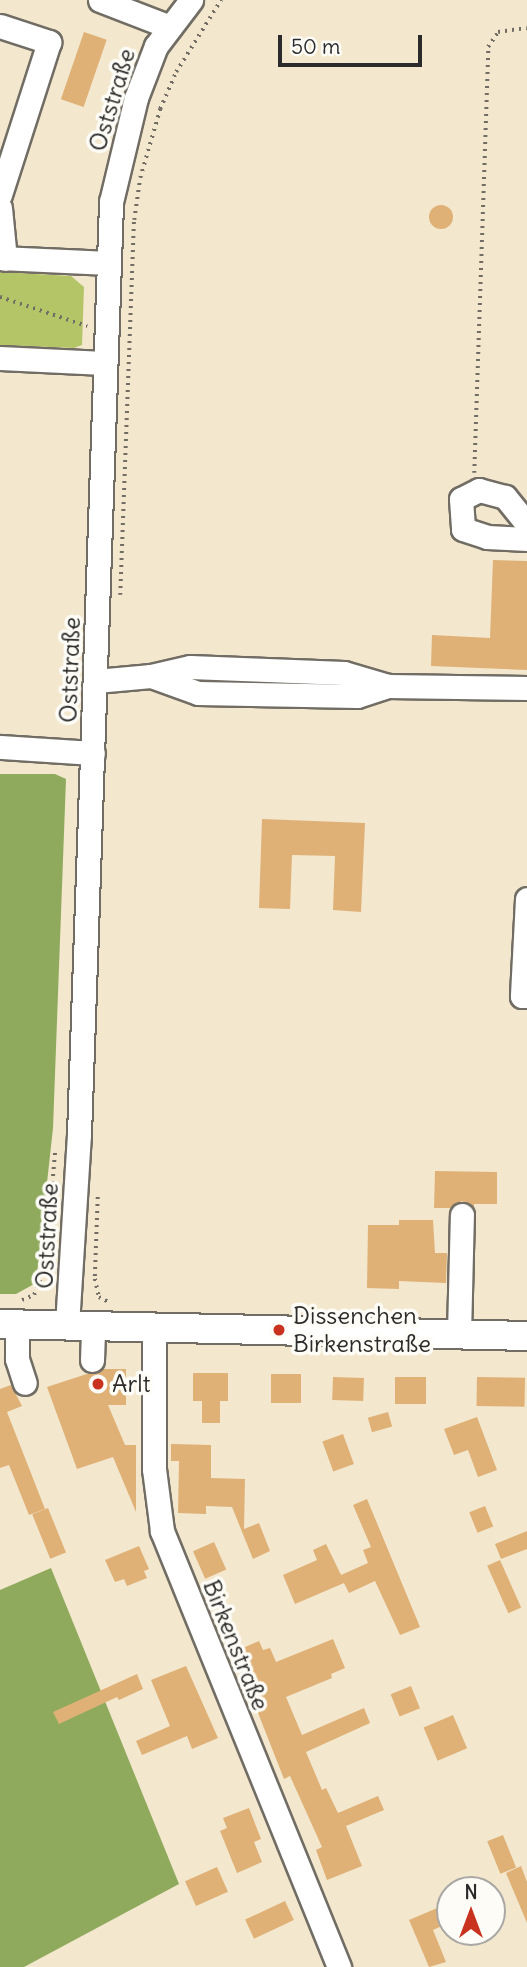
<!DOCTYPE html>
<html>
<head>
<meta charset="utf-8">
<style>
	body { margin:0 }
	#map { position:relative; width:527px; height:1967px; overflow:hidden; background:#f3e7ce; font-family:Delius,sans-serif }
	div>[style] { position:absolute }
	.green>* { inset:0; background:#b4c568 }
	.forest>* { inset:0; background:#8faa5c }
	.building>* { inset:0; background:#dfb176; transform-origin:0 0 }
	.round { border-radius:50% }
	.path>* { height:3.5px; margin-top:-1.75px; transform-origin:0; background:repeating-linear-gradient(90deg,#716d64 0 2px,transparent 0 7px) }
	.roads { filter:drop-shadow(2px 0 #716d64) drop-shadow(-2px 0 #716d64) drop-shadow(0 2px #716d64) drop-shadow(0 -2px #716d64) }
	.minor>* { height:23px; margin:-11.5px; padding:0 11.5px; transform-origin:11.5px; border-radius:11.5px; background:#fff }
	.major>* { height:28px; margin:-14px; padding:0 14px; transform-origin:14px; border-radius:14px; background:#fff }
	.dots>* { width:19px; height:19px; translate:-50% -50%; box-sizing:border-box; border:4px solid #fdfcf7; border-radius:50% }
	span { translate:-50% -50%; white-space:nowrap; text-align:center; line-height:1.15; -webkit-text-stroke:7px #fdfcf7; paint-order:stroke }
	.street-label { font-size:24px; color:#2b2b2b }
	.poi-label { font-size:24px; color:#2b2b2b }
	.left { translate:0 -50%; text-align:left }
	.north { position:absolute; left:436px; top:1876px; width:70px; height:70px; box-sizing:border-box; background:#fdfcf7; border:2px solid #a9a8a5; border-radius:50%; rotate:0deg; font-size:19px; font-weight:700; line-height:28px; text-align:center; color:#2b2b2b }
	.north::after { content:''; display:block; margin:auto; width:24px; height:32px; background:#c8321e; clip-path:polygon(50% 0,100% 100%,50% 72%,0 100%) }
	.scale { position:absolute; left:278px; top:35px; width:144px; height:32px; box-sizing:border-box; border:4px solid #2b2b2b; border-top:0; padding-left:9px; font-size:21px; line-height:24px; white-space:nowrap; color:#2b2b2b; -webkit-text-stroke:5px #fdfcf7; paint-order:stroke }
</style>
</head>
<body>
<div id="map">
	<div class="green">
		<i style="clip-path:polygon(0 272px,71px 276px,84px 287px,82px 345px,74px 348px,0 345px)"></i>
	</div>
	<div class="forest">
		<i style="clip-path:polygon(0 774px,55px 774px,66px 779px,53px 1128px,36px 1283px,16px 1294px,0 1294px)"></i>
		<i style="clip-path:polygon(51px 1568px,179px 1884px,24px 1967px,0 1967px,0 1590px)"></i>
	</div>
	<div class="building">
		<i style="left:84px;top:32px;width:24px;height:71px;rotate:19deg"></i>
		<i class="round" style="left:429px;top:205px;width:24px;height:24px"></i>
		<i style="clip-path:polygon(493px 560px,527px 561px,527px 670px,431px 666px,432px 635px,490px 638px)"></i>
		<i style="clip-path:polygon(262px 819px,365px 823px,361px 912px,333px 910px,335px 856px,292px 855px,290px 909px,259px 908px)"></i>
		<i style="clip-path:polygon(435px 1171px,497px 1172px,497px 1204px,474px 1204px,474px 1208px,462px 1201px,450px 1208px,434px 1208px)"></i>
		<i style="clip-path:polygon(399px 1220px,433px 1220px,435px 1253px,447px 1253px,446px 1283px,399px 1281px,399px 1289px,367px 1288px,368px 1225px,399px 1225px)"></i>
		<i style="clip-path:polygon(102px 1369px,126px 1369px,126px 1405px,108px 1405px,125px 1445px,136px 1445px,136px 1512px,113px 1457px,77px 1469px,47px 1387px)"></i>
		<i style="clip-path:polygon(193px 1373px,228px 1373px,228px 1401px,220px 1401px,220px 1423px,202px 1423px,202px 1401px,193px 1401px)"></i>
		<i style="left:271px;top:1374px;width:30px;height:29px"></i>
		<i style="left:333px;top:1377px;width:31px;height:23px;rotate:2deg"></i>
		<i style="left:395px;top:1377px;width:31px;height:27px"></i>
		<i style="left:477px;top:1377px;width:48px;height:29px;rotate:1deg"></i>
		<i style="clip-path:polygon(11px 1385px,22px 1406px,7px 1412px,45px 1509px,29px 1515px,9px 1465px,0 1468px,0 1389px)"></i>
		<i style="left:388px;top:1412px;width:15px;height:21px;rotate:74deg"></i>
		<i style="clip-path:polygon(477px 1417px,497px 1470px,478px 1477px,468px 1450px,454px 1455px,444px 1429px)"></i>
		<i style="left:343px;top:1434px;width:32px;height:22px;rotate:70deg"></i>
		<i style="clip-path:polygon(171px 1444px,211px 1445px,211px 1478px,245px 1479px,244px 1529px,259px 1523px,270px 1551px,253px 1559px,232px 1507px,206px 1506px,206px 1514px,178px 1513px,179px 1461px,171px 1461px)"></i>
		<i style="clip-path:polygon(367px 1499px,420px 1627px,400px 1635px,375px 1581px,349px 1593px,344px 1583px,295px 1604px,283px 1575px,317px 1560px,313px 1550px,326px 1544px,342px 1577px,341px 1575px,368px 1563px,363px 1550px,371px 1547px,353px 1505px)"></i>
		<i style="left:485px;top:1506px;width:22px;height:17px;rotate:68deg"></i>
		<i style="left:48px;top:1508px;width:48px;height:17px;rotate:68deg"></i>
		<i style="clip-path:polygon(527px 1531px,527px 1549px,501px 1559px,495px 1544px)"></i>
		<i style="left:214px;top:1542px;width:30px;height:23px;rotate:66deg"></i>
		<i style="clip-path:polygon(139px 1546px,149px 1569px,144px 1571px,147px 1578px,127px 1586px,124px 1579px,115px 1582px,105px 1560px)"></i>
		<i style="left:500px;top:1560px;width:52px;height:14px;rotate:66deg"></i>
		<i style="clip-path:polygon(333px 1639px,345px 1668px,331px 1674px,332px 1678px,286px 1697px,302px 1735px,364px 1708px,370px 1723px,306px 1752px,322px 1790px,326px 1788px,338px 1813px,378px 1796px,384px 1810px,346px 1826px,362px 1866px,327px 1880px,316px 1850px,322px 1847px,290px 1776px,284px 1779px,234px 1652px,259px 1641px,263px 1650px,270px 1648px,276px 1662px)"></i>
		<i style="clip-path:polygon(186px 1666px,218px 1738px,192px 1749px,187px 1736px,142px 1755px,136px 1741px,170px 1726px,151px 1680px)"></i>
		<i style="clip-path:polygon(137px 1674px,143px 1689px,119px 1700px,117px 1697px,59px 1724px,53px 1712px)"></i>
		<i style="left:411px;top:1686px;width:24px;height:22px;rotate:68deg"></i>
		<i style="left:453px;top:1715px;width:36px;height:32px;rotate:67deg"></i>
		<i style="clip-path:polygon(249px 1808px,261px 1839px,254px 1842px,262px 1862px,237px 1873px,220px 1831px,227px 1828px,223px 1818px)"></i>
		<i style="left:503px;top:1835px;width:35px;height:17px;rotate:68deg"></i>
		<i style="clip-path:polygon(521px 1866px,527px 1882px,527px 1923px,506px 1873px)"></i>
		<i style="left:217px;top:1867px;width:27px;height:35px;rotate:66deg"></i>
		<i style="left:285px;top:1901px;width:21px;height:44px;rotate:65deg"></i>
		<i style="clip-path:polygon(442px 1906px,449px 1923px,433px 1930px,446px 1962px,429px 1967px,409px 1920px)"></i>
	</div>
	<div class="path">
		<i style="left:0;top:297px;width:92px;rotate:18.4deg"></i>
		<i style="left:474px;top:473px;width:426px;rotate:-88.1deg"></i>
		<i style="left:488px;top:47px;width:18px;rotate:-56deg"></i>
		<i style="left:498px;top:32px;width:29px;rotate:-8deg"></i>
		<i style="left:120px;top:595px;width:375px;rotate:-87.9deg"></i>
		<i style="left:134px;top:220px;width:42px;rotate:-81.9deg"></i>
		<i style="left:140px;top:178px;width:72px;rotate:-73.8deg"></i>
		<i style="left:160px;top:109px;width:40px;rotate:-66.6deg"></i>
		<i style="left:176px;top:72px;width:85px;rotate:-58deg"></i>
		<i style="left:98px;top:1197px;width:82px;rotate:92.1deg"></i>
		<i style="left:95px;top:1279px;width:18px;rotate:77deg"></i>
		<i style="left:99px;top:1297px;width:11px;rotate:27deg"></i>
		<i style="left:22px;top:1300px;width:13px;rotate:-23deg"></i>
		<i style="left:34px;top:1295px;width:30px;rotate:-69deg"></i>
		<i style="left:45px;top:1267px;width:116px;rotate:-85.1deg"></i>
	</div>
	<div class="roads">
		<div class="minor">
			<i style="left:100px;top:0;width:75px;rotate:21.1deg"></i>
			<i style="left:0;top:26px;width:52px;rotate:18.1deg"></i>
			<i style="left:49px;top:42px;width:161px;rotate:107.8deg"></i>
			<i style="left:0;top:208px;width:51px;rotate:84.4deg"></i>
			<i style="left:0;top:258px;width:109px;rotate:2.6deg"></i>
			<i style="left:0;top:358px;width:104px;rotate:2.8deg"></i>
			<i style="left:527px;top:524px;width:35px;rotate:-129deg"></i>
			<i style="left:505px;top:497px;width:27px;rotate:-165deg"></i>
			<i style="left:479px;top:490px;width:20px;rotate:153deg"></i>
			<i style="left:461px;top:499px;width:30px;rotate:86deg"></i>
			<i style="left:463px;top:529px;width:25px;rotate:18deg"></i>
			<i style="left:487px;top:537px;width:40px;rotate:2.9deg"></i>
			<i style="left:151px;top:676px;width:50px;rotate:19.9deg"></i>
			<i style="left:198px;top:693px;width:159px;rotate:1.1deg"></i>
			<i style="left:357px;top:696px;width:33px;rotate:-18deg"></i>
			<i style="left:96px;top:681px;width:55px;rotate:-5.2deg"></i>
			<i style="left:151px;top:676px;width:40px;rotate:-13deg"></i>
			<i style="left:190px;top:667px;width:154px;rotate:2.2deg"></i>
			<i style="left:344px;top:673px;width:46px;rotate:16.5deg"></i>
			<i style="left:388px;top:686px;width:139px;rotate:0.8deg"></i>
			<i style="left:0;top:747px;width:93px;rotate:3.7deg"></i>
			<i style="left:527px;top:899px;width:97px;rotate:93deg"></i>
			<i style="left:522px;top:996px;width:5px"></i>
			<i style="left:17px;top:1325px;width:34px;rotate:90deg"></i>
			<i style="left:17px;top:1359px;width:25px;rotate:72deg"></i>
			<i style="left:67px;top:1325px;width:191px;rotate:-86.4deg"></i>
			<i style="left:79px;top:1134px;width:933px;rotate:-88.03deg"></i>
			<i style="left:111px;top:202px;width:107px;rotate:-76.5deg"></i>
			<i style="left:136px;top:98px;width:56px;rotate:-69deg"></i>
			<i style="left:156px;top:46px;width:58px;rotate:-52.7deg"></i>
			<i style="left:154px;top:1327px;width:142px;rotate:90deg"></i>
			<i style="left:154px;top:1469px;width:63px;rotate:82.6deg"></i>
			<i style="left:162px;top:1531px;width:471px;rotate:67.9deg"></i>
			<i style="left:459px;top:1334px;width:119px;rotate:-88.6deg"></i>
			<i style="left:92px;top:1360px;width:34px;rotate:-88deg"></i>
		</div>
		<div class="major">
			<i style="left:0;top:1324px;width:527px;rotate:1.3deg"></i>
		</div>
	</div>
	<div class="dots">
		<i style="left:279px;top:1330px;background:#c8321e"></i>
		<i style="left:98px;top:1384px;background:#c8321e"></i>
	</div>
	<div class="street-label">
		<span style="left:112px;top:100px;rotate:-73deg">Oststraße</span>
		<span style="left:70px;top:670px;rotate:-88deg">Oststraße</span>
		<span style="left:47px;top:1236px;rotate:-87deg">Oststraße</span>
		<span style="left:236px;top:1645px;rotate:68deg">Birkenstraße</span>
	</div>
	<div class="poi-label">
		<span class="left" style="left:293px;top:1330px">Dissenchen<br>Birkenstraße</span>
		<span class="left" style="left:112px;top:1384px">Arlt</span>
	</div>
	<div class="north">N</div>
	<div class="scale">50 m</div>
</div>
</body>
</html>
